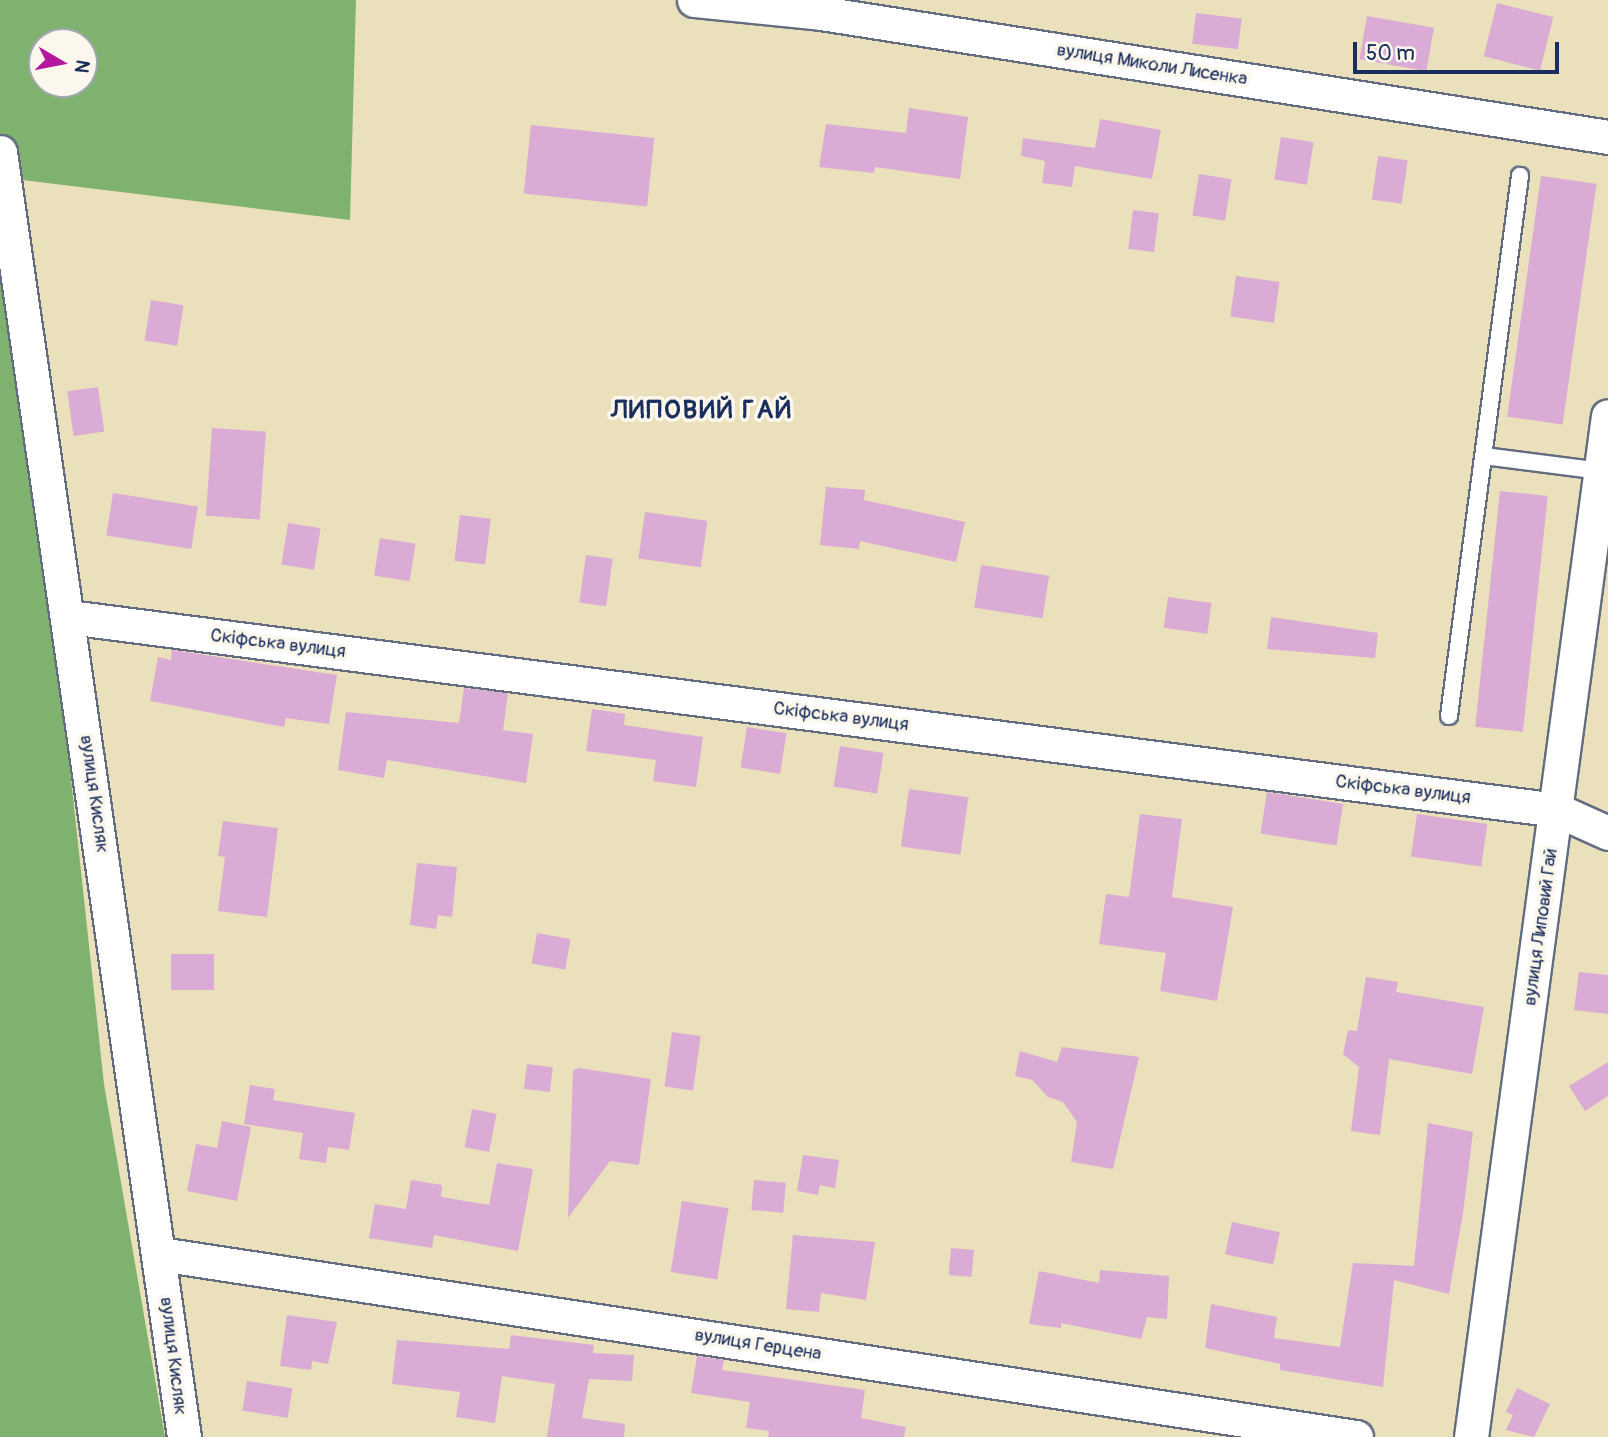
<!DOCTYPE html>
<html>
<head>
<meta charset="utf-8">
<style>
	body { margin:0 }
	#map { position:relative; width:1608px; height:1437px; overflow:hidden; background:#eae0bc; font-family:Pangolin,sans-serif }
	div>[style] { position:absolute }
	.forest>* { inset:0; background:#7fb26e }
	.building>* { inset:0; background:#daabd4; transform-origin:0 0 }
	.roads { filter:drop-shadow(2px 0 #636d7f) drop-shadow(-2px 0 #636d7f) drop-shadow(0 2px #636d7f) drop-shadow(0 -2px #636d7f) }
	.service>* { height:16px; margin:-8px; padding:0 8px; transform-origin:8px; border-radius:8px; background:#fff }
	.minor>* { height:33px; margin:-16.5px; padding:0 16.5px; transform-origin:16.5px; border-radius:16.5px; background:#fff }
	span { translate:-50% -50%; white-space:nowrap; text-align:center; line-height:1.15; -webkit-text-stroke:7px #fbf7ec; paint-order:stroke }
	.street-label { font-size:19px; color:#1b2f5e }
	.district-label { font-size:26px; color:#1b2f5e; font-weight:700; letter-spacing:2px }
	.north { position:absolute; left:28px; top:28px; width:70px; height:70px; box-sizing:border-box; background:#fbf7ec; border:2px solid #a1a7b3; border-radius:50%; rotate:100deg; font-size:19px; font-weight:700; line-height:28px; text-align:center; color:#1b2f5e }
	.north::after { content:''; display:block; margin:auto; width:24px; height:32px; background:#b5179e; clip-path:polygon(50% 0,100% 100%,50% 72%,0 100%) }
	.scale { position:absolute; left:1353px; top:42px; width:206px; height:32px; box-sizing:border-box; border:4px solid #1b2f5e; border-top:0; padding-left:9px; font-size:21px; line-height:24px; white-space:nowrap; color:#1b2f5e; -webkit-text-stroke:5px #fbf7ec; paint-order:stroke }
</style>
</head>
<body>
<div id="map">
	<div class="forest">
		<i style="clip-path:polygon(evenodd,0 0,356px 0,350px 220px,6px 178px,104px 1084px,165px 1437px,0 1437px,0 0,42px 42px,84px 42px,84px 84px,42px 84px,42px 42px)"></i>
	</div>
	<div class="building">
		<i style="left:1497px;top:3px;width:58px;height:55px;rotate:14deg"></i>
		<i style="left:1196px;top:13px;width:46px;height:31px;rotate:7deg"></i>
		<i style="left:1367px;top:16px;width:68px;height:44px;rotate:10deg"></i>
		<i style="clip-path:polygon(909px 108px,968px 117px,960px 179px,875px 167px,874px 173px,819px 167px,826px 124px,906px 133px)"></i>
		<i style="clip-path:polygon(1100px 119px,1161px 130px,1152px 179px,1075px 166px,1072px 187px,1042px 183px,1045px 161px,1021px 156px,1023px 138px,1095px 148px)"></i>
		<i style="left:531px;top:125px;width:124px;height:69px;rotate:6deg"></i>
		<i style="left:1281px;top:137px;width:33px;height:43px;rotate:9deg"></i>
		<i style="left:1378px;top:156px;width:30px;height:44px;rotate:8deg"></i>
		<i style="left:1199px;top:174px;width:33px;height:42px;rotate:9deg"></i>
		<i style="left:1541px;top:176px;width:56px;height:243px;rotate:8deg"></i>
		<i style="left:1133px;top:210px;width:26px;height:39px;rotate:7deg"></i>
		<i style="left:1236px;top:276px;width:44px;height:41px;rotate:8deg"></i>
		<i style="left:151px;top:300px;width:33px;height:41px;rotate:9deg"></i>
		<i style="left:98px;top:387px;width:45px;height:31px;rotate:82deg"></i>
		<i style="left:212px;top:428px;width:54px;height:88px;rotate:4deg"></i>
		<i style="clip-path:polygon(826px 487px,865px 490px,864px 500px,965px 522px,956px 562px,860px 541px,859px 549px,820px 545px)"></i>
		<i style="left:1500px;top:491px;width:48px;height:237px;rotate:6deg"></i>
		<i style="left:113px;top:493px;width:86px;height:43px;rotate:9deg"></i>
		<i style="left:645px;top:512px;width:63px;height:47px;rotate:8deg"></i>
		<i style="left:460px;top:515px;width:31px;height:46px;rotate:7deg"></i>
		<i style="left:288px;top:523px;width:33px;height:42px;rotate:9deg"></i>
		<i style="left:380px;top:538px;width:36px;height:38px;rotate:9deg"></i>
		<i style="left:586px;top:555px;width:27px;height:48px;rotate:8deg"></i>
		<i style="left:981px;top:565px;width:69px;height:43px;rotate:9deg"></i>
		<i style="left:1168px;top:597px;width:44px;height:31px;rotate:8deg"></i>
		<i style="clip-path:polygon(1271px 617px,1378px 633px,1375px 658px,1267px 649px)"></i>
		<i style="clip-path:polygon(172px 650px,337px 675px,329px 724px,286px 718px,284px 727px,150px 701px,158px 657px,171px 660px)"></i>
		<i style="clip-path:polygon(464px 688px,508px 693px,503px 730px,533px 734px,526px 783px,387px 760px,384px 778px,338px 770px,346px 712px,459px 723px)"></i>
		<i style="clip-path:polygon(592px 709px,625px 714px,624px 725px,703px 737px,696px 787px,653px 781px,656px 760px,586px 751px)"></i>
		<i style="left:747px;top:727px;width:40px;height:41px;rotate:9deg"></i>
		<i style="left:840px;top:746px;width:44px;height:41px;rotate:9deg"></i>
		<i style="left:909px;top:789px;width:60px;height:58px;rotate:8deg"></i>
		<i style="left:1267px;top:792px;width:77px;height:42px;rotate:9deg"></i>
		<i style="clip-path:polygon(1140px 814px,1182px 819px,1172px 897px,1233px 907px,1217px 1001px,1160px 991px,1166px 953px,1099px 944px,1106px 894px,1129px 897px)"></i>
		<i style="left:1417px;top:814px;width:71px;height:43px;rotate:8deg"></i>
		<i style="clip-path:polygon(223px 821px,278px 828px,267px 917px,218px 911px,225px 857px,218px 856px)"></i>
		<i style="clip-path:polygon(417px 863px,457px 867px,452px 917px,438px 915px,436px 929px,410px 925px)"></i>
		<i style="left:537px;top:933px;width:34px;height:31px;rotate:10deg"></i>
		<i style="left:171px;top:954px;width:43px;height:36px"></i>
		<i style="clip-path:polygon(1579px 972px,1608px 975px,1608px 1014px,1574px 1010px)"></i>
		<i style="clip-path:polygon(1366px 977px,1398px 982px,1396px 992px,1484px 1007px,1472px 1074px,1389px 1059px,1380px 1135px,1351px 1131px,1359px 1067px,1343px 1054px,1348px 1030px,1357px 1031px)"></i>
		<i style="left:672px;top:1032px;width:29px;height:55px;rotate:8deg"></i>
		<i style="clip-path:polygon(1062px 1047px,1139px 1057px,1113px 1169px,1071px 1162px,1077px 1122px,1063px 1102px,1048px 1097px,1032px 1080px,1015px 1076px,1020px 1051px,1057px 1062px)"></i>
		<i style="clip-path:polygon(1608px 1062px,1608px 1096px,1585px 1111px,1569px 1086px)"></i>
		<i style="left:527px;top:1064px;width:26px;height:25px;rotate:7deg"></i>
		<i style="clip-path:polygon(579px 1068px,651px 1079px,639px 1165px,610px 1161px,568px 1218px,573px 1070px)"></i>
		<i style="clip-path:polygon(250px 1085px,275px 1089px,273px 1100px,355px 1113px,349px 1150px,328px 1147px,326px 1163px,299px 1159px,303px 1133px,244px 1124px)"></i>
		<i style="left:472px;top:1109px;width:25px;height:39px;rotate:11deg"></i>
		<i style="clip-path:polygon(222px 1121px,251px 1127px,237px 1201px,187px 1191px,196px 1144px,217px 1148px)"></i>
		<i style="clip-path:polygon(1428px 1123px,1473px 1132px,1463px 1213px,1449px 1294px,1394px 1280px,1383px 1387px,1280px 1370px,1280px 1364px,1205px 1348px,1211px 1304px,1277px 1317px,1274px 1338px,1340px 1347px,1353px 1263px,1414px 1266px)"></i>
		<i style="clip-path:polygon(803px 1155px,839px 1160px,835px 1188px,820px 1185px,818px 1195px,797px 1191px)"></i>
		<i style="clip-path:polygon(497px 1163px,533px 1169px,518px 1251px,434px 1235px,432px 1248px,369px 1238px,375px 1204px,406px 1209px,411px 1180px,442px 1185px,441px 1197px,489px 1205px)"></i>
		<i style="left:754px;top:1180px;width:32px;height:30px;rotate:5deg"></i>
		<i style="left:682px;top:1201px;width:47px;height:72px;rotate:9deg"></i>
		<i style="left:1232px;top:1222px;width:49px;height:33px;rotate:12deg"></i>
		<i style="clip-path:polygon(793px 1235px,875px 1242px,866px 1300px,821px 1293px,819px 1312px,786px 1309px)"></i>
		<i style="left:951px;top:1248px;width:23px;height:27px;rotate:5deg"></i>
		<i style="clip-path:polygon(1100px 1270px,1169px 1276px,1167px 1319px,1147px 1317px,1141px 1339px,1061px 1323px,1061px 1328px,1029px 1324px,1039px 1271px,1099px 1283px)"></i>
		<i style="clip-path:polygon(287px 1315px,337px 1322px,328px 1364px,312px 1361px,311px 1370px,280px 1366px)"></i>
		<i style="clip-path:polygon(511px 1335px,594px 1345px,593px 1353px,634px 1355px,632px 1381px,589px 1379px,582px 1418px,625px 1424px,624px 1437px,547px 1437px,555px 1384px,502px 1376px,495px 1423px,456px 1417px,460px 1392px,392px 1384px,397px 1340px,509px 1349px)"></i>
		<i style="clip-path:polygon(697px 1356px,724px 1360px,722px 1370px,865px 1390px,861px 1418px,906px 1427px,904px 1437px,768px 1437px,769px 1431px,746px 1428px,750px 1402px,691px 1393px)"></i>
		<i style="left:247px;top:1381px;width:46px;height:30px;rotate:9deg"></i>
		<i style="clip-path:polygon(1517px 1388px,1550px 1404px,1534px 1437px,1506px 1430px,1513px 1415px,1506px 1412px)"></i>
	</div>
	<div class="roads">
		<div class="service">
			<i style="left:1484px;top:456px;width:118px;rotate:7.3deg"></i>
			<i style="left:1449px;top:716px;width:545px;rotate:-82.51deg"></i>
		</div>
		<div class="minor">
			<i style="left:694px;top:0;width:128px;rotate:5.8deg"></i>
			<i style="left:821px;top:13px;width:797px;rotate:8.95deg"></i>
			<i style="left:0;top:152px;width:1298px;rotate:81.85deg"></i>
			<i style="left:69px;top:617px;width:1500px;rotate:7.39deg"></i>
			<i style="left:1557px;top:810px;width:56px;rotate:24.3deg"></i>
			<i style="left:160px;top:1254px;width:1210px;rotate:8.7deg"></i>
			<i style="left:1471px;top:1437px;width:1030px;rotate:-82.36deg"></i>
		</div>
	</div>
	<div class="street-label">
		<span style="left:1152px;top:65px;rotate:9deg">вулиця Миколи Лисенка</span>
		<span style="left:278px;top:644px;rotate:7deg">Скіфська вулиця</span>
		<span style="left:841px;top:717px;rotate:7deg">Скіфська вулиця</span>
		<span style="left:1403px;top:790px;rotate:7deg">Скіфська вулиця</span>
		<span style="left:94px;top:794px;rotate:82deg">вулиця Кисляк</span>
		<span style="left:1541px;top:927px;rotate:-82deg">вулиця Липовий Гай</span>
		<span style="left:758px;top:1345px;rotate:9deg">вулиця Герцена</span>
		<span style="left:173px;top:1356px;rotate:83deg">вулиця Кисляк</span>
	</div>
	<div class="district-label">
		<span style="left:702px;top:411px">ЛИПОВИЙ ГАЙ</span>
	</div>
	<div class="north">N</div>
	<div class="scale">50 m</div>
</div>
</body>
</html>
